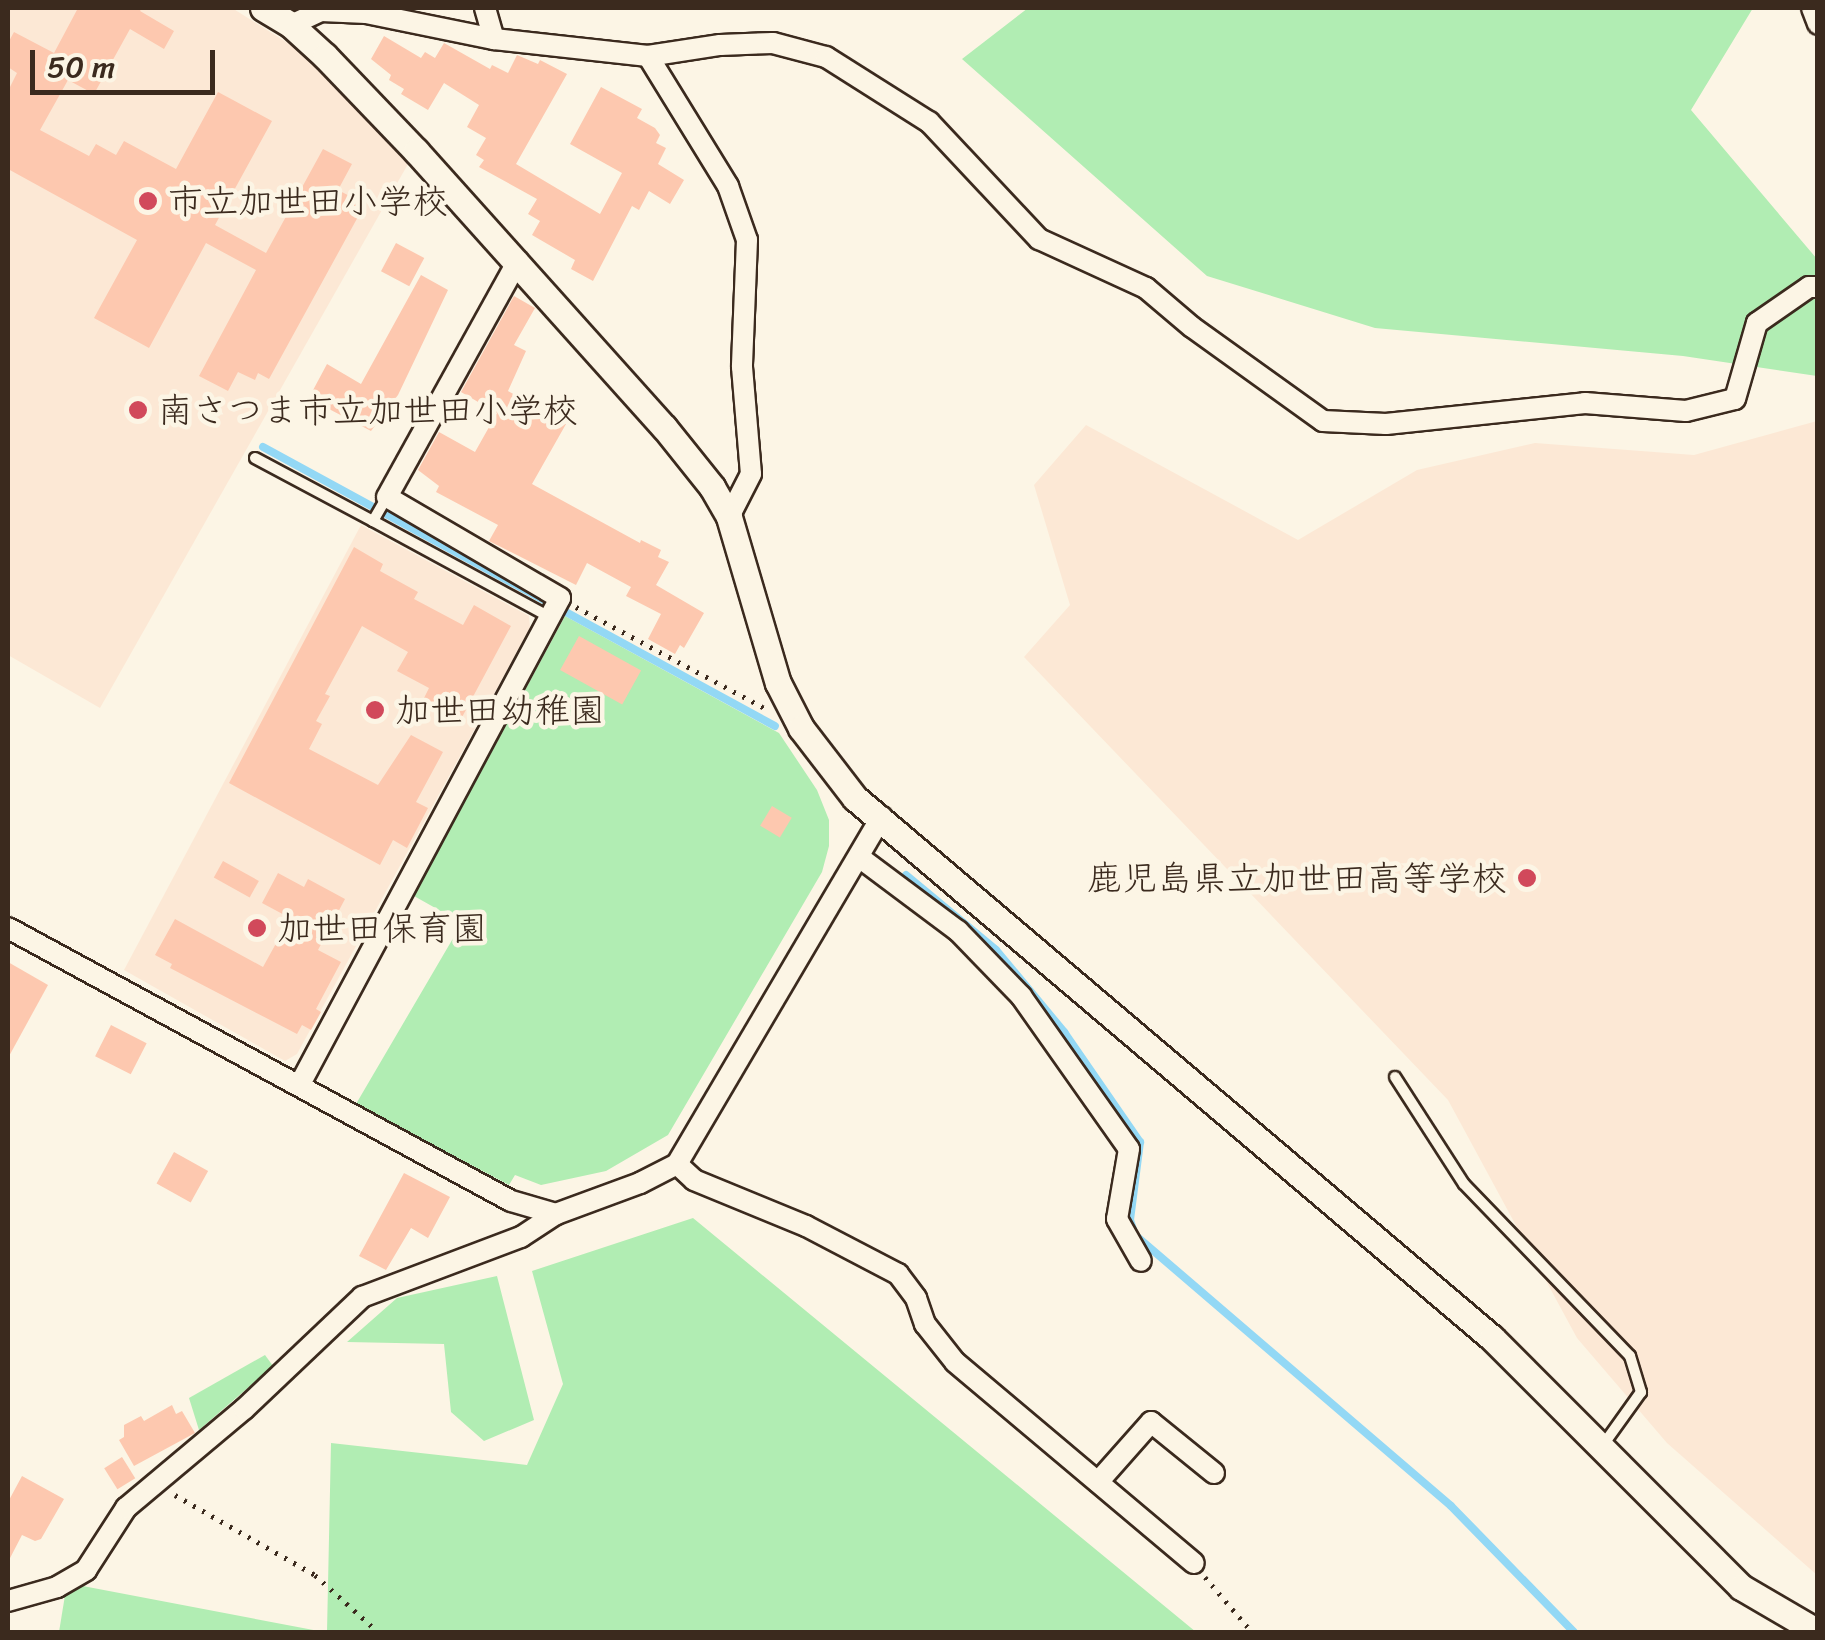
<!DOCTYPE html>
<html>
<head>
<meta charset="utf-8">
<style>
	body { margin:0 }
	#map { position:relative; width:1825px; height:1640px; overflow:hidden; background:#fcf5e5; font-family:Sriracha,"Klee One",sans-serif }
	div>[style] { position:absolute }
	.built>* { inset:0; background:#fce8d5 }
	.green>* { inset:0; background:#b1edb3 }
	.stream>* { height:8px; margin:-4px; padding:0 4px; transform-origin:4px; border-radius:4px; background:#93d8f5 }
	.building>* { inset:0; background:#fdc8af; transform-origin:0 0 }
	.path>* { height:5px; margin-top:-2.5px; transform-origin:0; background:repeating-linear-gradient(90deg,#3b2a1e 0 2.5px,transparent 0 10.5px) }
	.roads { filter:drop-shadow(2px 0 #3b2a1e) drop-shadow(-2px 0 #3b2a1e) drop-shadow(0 2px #3b2a1e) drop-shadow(0 -2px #3b2a1e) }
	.service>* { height:10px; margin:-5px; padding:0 5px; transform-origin:5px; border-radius:5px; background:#fcf5e5 }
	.minor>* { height:20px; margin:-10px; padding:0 10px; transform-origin:10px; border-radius:10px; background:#fcf5e5 }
	.tertiary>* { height:25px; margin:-12.5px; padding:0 12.5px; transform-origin:12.5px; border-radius:12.5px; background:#fcf5e5 }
	.dots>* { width:28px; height:28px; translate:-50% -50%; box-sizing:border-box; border:5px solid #fcf5e5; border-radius:50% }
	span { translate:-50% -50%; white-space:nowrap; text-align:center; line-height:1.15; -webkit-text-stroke:9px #fcf5e5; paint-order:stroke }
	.poi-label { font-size:35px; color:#3b2a1e }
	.left { translate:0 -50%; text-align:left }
	.right { translate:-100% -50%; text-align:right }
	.frame { position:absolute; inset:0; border:10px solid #3b2a1e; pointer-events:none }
	.scale { position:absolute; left:30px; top:50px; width:185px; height:45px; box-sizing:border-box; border:5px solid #3b2a1e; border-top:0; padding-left:12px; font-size:30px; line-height:35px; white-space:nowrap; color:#3b2a1e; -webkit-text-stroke:8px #fcf5e5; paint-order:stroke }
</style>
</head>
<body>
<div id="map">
	<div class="built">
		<i style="clip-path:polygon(8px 8px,232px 8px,299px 50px,408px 164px,100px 708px,8px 655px)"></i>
		<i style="clip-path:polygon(1817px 421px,1817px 1575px,1667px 1443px,1577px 1338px,1448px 1100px,1024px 657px,1070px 605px,1034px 485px,1086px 425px,1298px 540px,1417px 470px,1535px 443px,1694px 455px)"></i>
		<i style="clip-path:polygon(361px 525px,529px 616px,530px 628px,297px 1054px,285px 1061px,124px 970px)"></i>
	</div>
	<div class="green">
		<i style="clip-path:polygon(1028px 8px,1753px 8px,1691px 110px,1817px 259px,1817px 376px,1683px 356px,1375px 328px,1207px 276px,962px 59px)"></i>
		<i style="clip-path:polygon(565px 616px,779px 733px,817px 790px,829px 820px,829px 846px,822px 872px,668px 1135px,606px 1171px,541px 1185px,515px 1175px,509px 1185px,356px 1104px,462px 923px,414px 896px)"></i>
		<i style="clip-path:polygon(693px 1218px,1196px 1632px,327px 1632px,331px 1443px,527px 1465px,563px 1384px,532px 1271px)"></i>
		<i style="clip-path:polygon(497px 1276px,534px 1420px,484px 1441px,451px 1412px,444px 1344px,347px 1342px,397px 1298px)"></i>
		<i style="clip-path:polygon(265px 1355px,273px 1366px,199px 1430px,189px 1398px)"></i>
		<i style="clip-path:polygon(67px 1583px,324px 1632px,59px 1632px)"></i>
	</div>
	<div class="stream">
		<i style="left:263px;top:447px;width:583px;rotate:28.59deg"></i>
		<i style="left:906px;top:875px;width:117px;rotate:39.8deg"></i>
		<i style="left:996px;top:950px;width:107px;rotate:50.3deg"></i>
		<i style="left:1064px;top:1032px;width:134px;rotate:55.4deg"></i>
		<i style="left:1140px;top:1142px;width:79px;rotate:97.3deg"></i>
		<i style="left:1130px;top:1220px;width:16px;rotate:72deg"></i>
		<i style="left:1135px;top:1235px;width:416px;rotate:40.6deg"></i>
		<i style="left:1451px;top:1506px;width:176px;rotate:45.7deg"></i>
	</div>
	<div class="building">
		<i style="clip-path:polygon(78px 8px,142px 8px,140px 11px,174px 31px,164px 49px,130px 29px,94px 94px,68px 80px,40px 130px,89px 156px,96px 144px,116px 155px,124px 141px,176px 169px,218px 92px,233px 100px,272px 121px,215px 225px,266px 253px,323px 149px,352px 164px,338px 190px,365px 204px,269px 379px,258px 373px,255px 380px,238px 372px,228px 391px,199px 376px,256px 270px,206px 243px,149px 348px,94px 318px,137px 240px,8px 169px,8px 91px,17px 73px,8px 67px,8px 43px,14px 32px,54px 53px)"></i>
		<i style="clip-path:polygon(384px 36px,421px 58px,425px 52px,435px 58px,444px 43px,490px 69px,492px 65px,508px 73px,517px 55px,538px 64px,540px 60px,567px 74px,516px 164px,600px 214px,622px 173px,570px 144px,601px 87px,642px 109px,637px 118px,655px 128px,660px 135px,656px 143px,666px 148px,658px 164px,684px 180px,670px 204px,649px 191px,639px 210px,632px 206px,593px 281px,571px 269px,575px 260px,532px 235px,540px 221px,528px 214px,537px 199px,479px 167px,484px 160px,476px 155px,486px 138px,467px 127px,479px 105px,444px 83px,428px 110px,401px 94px,404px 89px,389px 80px,391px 75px,371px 59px)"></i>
		<i style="left:396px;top:243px;width:32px;height:32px;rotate:28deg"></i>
		<i style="clip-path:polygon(421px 275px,448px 290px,398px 395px,371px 431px,329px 409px,324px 418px,304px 407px,327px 364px,361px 384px)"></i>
		<i style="clip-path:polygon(514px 296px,535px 308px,514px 345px,526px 351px,508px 391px,566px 424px,532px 484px,640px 543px,641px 540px,661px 550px,658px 557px,669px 562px,656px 585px,704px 613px,684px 648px,680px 645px,675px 654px,648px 639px,661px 614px,626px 596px,631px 587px,587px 563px,576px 585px,489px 541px,498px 525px,436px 492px,439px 486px,418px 470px,439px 432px,475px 452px,497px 413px,461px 392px)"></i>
		<i style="clip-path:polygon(354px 547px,383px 564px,380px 571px,418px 592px,414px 599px,463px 625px,474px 605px,511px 626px,461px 719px,424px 698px,429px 688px,397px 671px,408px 652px,362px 626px,325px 694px,330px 696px,316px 721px,322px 724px,309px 749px,378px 785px,411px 735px,443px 752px,416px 802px,428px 808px,407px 848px,393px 840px,380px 865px,229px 783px)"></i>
		<i style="left:579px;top:636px;width:71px;height:39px;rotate:29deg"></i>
		<i style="left:772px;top:806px;width:23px;height:23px;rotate:31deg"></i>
		<i style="left:223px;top:861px;width:41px;height:19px;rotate:29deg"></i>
		<i style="clip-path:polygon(278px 873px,304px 887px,308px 879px,345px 899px,318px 950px,341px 962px,316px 1009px,321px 1012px,311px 1030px,302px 1025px,297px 1034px,170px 968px,172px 964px,155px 955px,175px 919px,263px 967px,290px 918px,262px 903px)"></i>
		<i style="clip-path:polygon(8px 962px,48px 985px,8px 1058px)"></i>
		<i style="left:111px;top:1025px;width:40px;height:35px;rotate:27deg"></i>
		<i style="left:174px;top:1152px;width:39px;height:36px;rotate:29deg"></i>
		<i style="clip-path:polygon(404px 1173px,450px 1197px,428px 1238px,411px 1228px,386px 1270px,359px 1256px)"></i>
		<i style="clip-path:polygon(172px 1405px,176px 1414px,182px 1411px,195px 1433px,134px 1466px,119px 1440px,124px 1437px,124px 1425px,141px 1416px,144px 1421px)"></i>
		<i style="left:122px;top:1457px;width:25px;height:21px;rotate:58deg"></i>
		<i style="clip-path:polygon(22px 1476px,64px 1499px,41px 1539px,35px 1541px,22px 1535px,8px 1562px,8px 1502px)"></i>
	</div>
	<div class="path">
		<i style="left:576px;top:607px;width:213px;rotate:28.2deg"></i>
		<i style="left:175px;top:1495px;width:161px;rotate:29.7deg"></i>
		<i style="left:315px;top:1575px;width:85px;rotate:42.1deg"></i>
		<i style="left:1205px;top:1577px;width:72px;rotate:49.5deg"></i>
	</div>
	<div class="roads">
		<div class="service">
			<i style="left:255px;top:458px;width:134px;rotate:28.1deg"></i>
			<i style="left:373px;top:521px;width:28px;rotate:-60deg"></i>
			<i style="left:373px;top:521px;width:201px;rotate:28.5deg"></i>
			<i style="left:1395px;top:1077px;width:127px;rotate:57.2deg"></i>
			<i style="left:1464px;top:1184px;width:239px;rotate:46deg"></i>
			<i style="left:1630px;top:1356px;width:38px;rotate:73deg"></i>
			<i style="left:1641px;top:1392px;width:65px;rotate:125.6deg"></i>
		</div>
		<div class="minor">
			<i style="left:485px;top:8px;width:32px;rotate:74deg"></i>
			<i style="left:1812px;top:8px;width:17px;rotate:69deg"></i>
			<i style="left:291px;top:25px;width:33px;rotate:-25deg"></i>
			<i style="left:321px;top:11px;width:45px;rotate:2.5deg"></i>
			<i style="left:366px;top:13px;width:131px;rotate:11.5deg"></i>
			<i style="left:494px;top:39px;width:155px;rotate:6.3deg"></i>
			<i style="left:648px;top:56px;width:73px;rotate:-8.7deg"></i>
			<i style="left:720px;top:45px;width:53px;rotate:-2.2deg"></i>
			<i style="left:773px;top:43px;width:55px;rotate:14.8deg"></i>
			<i style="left:826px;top:57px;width:122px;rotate:32.3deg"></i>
			<i style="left:929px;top:122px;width:161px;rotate:46.8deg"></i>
			<i style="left:1039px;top:239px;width:118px;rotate:24.6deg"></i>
			<i style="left:1146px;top:288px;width:60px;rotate:40.3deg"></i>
			<i style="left:1192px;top:327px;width:161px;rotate:35.7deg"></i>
			<i style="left:1323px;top:421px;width:63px;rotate:2.7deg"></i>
			<i style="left:1386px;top:424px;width:200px;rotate:-6deg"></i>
			<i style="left:1585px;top:403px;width:101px;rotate:4.5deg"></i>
			<i style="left:1686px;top:411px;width:50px;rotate:-13.8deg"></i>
			<i style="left:1735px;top:399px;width:79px;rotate:-73.9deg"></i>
			<i style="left:1757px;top:323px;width:63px;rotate:-34.7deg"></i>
			<i style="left:1809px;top:287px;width:9px"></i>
			<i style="left:648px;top:56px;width:153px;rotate:58.4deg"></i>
			<i style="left:728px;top:186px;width:57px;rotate:70.6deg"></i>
			<i style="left:747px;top:240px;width:127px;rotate:92.3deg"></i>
			<i style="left:742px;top:367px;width:107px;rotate:85.2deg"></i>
			<i style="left:751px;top:474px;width:48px;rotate:117.1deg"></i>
			<i style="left:859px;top:857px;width:124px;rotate:36.8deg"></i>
			<i style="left:958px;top:931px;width:91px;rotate:45.9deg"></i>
			<i style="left:1021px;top:996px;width:187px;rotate:54.8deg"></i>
			<i style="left:1129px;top:1149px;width:71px;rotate:99.7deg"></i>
			<i style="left:1117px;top:1219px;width:48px;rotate:60.3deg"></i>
			<i style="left:8px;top:928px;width:572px;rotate:28.49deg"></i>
			<i style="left:511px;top:1201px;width:47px;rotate:16.1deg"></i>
			<i style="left:300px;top:1084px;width:551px;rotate:-61.85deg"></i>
			<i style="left:560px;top:598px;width:200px;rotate:-149.7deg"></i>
			<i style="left:387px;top:497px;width:270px;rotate:-61deg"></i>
			<i style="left:677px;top:1164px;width:23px;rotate:43deg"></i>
			<i style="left:694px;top:1180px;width:121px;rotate:22.3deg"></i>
			<i style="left:806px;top:1226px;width:104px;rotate:27.6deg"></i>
			<i style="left:898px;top:1274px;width:30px;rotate:53deg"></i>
			<i style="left:916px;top:1298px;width:28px;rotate:71deg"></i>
			<i style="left:925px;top:1324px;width:48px;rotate:51.7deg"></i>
			<i style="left:955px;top:1362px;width:312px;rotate:40.1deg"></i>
			<i style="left:1098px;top:1482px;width:80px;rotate:-48.5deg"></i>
			<i style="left:1151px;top:1422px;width:81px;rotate:39deg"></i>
			<i style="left:8px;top:1601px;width:51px;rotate:-15.9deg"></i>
			<i style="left:57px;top:1587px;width:34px;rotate:-30deg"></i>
			<i style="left:86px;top:1570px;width:74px;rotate:-57.2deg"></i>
			<i style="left:126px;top:1508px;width:154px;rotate:-40deg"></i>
			<i style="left:244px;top:1409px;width:163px;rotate:-43.5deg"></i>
			<i style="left:362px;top:1297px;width:170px;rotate:-20.7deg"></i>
			<i style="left:521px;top:1237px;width:42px;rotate:-33.3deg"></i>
			<i style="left:556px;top:1214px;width:90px;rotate:-20.3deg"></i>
			<i style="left:640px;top:1183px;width:42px;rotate:-27.2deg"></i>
			<i style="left:677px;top:1164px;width:403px;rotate:-59.5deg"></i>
		</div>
		<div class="tertiary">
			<i style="left:263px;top:8px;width:33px;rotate:31deg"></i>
			<i style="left:291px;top:25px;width:46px;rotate:42.4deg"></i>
			<i style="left:325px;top:56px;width:132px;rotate:46.2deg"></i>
			<i style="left:416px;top:151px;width:371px;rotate:48.1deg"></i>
			<i style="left:664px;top:427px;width:77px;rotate:51.3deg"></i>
			<i style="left:712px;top:487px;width:34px;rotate:60deg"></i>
			<i style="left:729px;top:517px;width:173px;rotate:73.6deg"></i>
			<i style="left:778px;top:683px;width:51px;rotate:62.9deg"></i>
			<i style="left:801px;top:728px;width:88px;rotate:52.4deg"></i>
			<i style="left:855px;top:798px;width:835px;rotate:40.29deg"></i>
			<i style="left:1492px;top:1338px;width:352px;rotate:45deg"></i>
			<i style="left:1741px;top:1587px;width:89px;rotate:30.3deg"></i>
		</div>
	</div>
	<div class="dots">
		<i style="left:148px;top:201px;background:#d1495b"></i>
		<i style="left:138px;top:410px;background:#d1495b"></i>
		<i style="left:375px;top:710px;background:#d1495b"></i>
		<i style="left:1527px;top:878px;background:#d1495b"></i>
		<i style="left:257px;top:928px;background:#d1495b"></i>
	</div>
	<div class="poi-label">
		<span class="left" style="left:168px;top:201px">市立加世田小学校</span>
		<span class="left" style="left:158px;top:410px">南さつま市立加世田小学校</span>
		<span class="left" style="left:395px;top:710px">加世田幼稚園</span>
		<span class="right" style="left:1507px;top:878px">鹿児島県立加世田高等学校</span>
		<span class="left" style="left:277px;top:928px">加世田保育園</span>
	</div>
	<div class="frame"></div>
	<div class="scale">50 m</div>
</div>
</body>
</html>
